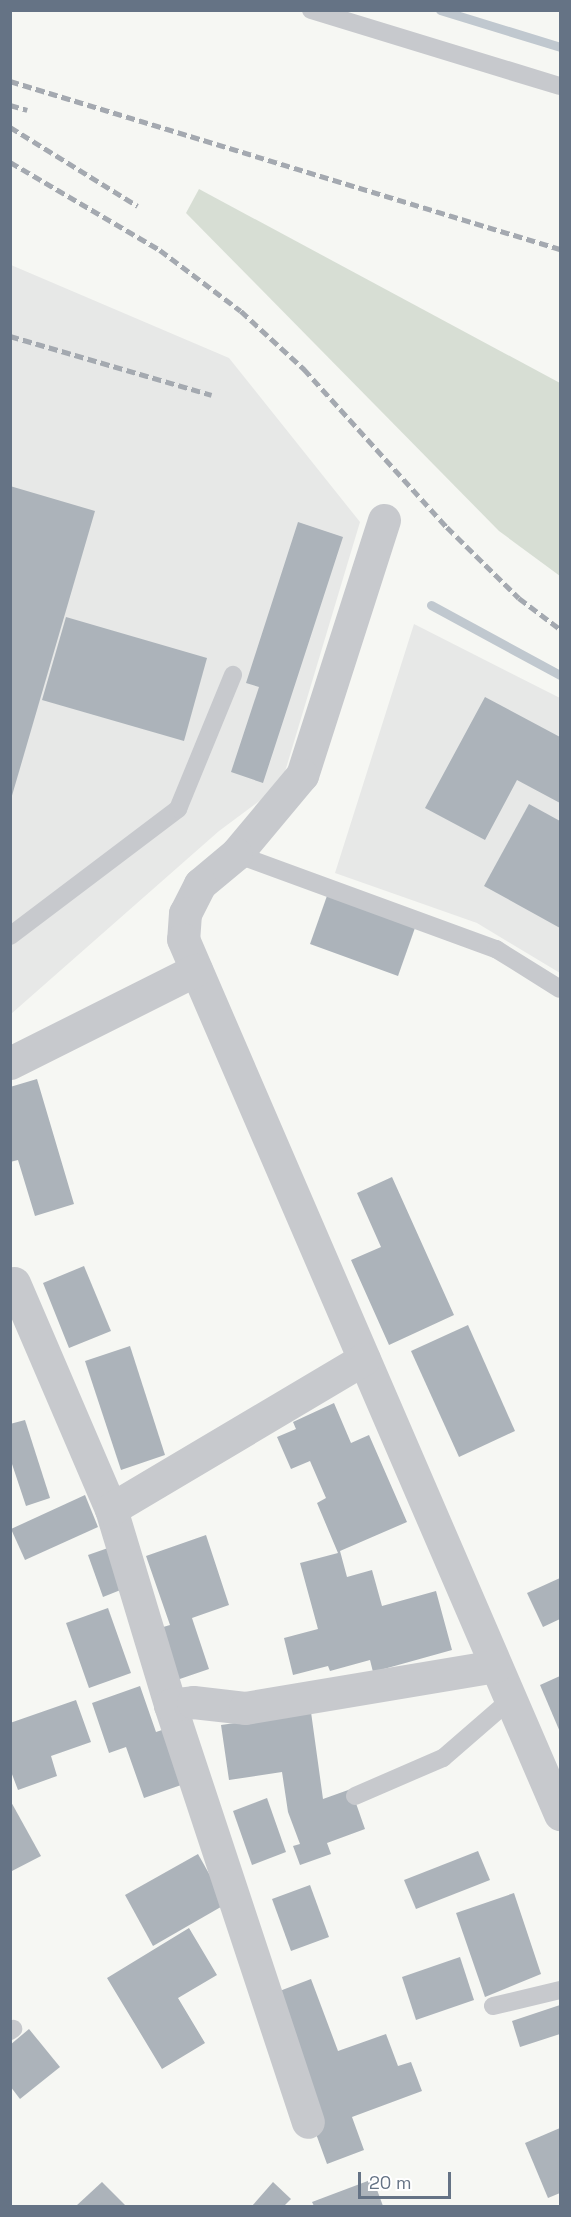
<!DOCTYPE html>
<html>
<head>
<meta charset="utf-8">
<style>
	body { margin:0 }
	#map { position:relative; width:571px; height:2217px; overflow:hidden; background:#f6f7f3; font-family:"Space Grotesk",sans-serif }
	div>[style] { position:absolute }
	.built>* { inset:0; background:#e7e8e7 }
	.green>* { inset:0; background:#d7ded4 }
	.stream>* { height:9px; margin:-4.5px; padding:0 4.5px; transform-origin:4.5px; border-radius:4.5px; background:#c0c8cf }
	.building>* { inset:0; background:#acb3ba }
	.lane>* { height:18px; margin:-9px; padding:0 9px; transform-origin:9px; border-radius:9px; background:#c7c9cd }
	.street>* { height:33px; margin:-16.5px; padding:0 16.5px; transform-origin:16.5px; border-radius:16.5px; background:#c7c9cd }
	.rail>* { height:4.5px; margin-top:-2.25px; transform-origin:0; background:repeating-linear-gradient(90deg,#a4a9b0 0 9px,transparent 0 13.5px) }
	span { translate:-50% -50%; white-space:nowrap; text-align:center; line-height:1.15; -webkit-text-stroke:6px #fff; paint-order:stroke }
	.frame { position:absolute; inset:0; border:12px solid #657385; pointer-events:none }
	.scale { position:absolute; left:358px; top:2172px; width:93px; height:27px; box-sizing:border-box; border:3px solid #657385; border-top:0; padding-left:8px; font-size:18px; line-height:21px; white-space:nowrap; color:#657385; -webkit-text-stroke:4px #fff; paint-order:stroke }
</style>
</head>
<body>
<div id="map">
	<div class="built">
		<i style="clip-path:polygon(11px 265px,229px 358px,360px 522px,281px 785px,219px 831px,11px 1014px)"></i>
		<i style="clip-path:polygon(414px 624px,560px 698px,560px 973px,477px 923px,335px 873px)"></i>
	</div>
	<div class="green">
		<i style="clip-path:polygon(199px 189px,560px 383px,560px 576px,499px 531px,186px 213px)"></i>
	</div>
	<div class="stream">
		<i style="left:440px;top:10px;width:126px;rotate:17.1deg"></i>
		<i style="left:431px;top:605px;width:147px;rotate:28.5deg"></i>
	</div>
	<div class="building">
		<i style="clip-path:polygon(10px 486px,95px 511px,11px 799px,10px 799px)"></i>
		<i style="clip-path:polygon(298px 522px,343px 537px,263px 783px,231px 772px,259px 687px,246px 683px)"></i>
		<i style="clip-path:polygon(66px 617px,207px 658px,184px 741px,42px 700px)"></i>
		<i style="clip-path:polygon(485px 697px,560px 737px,560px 803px,517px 780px,485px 840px,425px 808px)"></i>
		<i style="clip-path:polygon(529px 804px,560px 821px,560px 928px,484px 886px)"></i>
		<i style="clip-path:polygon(328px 893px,416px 925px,398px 976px,310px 944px)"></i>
		<i style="clip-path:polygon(37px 1079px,74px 1204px,35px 1216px,18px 1160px,10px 1162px,10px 1087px)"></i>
		<i style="clip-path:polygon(392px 1177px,454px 1315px,389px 1345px,351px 1260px,381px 1247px,357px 1193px)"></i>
		<i style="clip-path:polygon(84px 1266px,111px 1331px,69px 1348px,43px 1283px)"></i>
		<i style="clip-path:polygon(468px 1325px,515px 1431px,459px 1457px,411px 1351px)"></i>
		<i style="clip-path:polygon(130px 1346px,165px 1455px,121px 1470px,85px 1361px)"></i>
		<i style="clip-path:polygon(334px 1403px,351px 1443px,369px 1435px,407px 1522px,340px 1551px,347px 1577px,372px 1570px,382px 1606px,436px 1591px,452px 1650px,373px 1672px,370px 1660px,330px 1671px,328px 1666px,293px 1675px,284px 1638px,318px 1629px,300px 1563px,338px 1553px,317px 1503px,326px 1498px,310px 1461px,291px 1469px,277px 1437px,296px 1429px,293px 1422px)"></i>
		<i style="clip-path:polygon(25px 1420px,50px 1498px,26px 1506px,10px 1458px,10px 1424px)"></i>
		<i style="clip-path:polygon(85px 1495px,98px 1527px,25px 1560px,11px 1529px)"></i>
		<i style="clip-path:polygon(206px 1535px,229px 1605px,192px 1618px,209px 1669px,171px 1682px,153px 1630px,170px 1625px,146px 1556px)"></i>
		<i style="clip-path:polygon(108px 1548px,123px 1589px,103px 1597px,88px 1555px)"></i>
		<i style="clip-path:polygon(560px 1578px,560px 1619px,543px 1627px,527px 1593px)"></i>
		<i style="clip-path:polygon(108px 1608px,131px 1673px,89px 1688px,66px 1623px)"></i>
		<i style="clip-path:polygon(560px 1676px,560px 1732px,540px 1685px)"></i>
		<i style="clip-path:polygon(140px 1686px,156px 1732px,165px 1729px,184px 1784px,144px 1798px,126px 1747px,109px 1753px,92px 1703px)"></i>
		<i style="clip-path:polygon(76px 1700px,91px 1742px,51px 1756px,57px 1776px,18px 1790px,10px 1769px,10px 1723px)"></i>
		<i style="clip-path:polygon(311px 1712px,323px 1799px,351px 1789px,365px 1829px,327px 1843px,331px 1854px,300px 1865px,293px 1846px,300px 1844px,288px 1812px,282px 1772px,229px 1780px,221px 1725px)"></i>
		<i style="clip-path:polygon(267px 1798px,286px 1852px,252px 1865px,233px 1811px)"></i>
		<i style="clip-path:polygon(10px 1800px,41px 1856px,10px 1872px)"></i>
		<i style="clip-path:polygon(478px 1851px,490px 1880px,416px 1909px,404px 1880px)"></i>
		<i style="clip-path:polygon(198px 1854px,226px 1904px,153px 1946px,125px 1895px)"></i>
		<i style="clip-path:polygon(310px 1885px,329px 1937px,291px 1951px,272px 1899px)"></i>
		<i style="clip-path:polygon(514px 1893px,541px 1974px,485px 1997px,456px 1913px)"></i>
		<i style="clip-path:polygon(189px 1928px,217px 1975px,178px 1998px,205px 2043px,162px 2069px,107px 1978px)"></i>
		<i style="clip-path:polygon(460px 1957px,474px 2000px,416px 2020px,402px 1977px)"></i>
		<i style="clip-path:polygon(311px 1979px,338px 2051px,386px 2034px,398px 2066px,411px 2062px,422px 2091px,352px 2117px,364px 2150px,327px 2164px,292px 2068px,277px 1992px)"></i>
		<i style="clip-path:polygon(560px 2005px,560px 2034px,520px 2047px,512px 2021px)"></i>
		<i style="clip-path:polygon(29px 2029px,60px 2067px,20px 2099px,10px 2086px,10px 2045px)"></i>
		<i style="clip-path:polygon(560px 2128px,560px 2193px,548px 2198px,525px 2143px)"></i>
		<i style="clip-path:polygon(373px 2179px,383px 2206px,314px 2206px,312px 2202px)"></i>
		<i style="clip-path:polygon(102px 2182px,126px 2206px,76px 2206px)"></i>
		<i style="clip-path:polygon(273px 2182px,291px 2199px,284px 2206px,252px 2206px)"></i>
	</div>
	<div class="lane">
		<i style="left:311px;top:10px;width:260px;rotate:17deg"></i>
		<i style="left:236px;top:854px;width:277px;rotate:20.1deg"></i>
		<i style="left:496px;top:949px;width:75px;rotate:32deg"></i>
		<i style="left:10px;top:936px;width:211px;rotate:-37.1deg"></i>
		<i style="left:178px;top:809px;width:145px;rotate:-67.7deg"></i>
		<i style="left:355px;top:1796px;width:96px;rotate:-23.4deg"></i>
		<i style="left:443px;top:1758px;width:90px;rotate:-40.9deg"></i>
		<i style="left:493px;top:2006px;width:69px;rotate:-13.4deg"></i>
		<i style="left:10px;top:2031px;width:4px;rotate:-34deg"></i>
	</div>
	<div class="street">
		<i style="left:384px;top:520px;width:268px;rotate:107.8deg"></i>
		<i style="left:302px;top:775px;width:103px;rotate:129.9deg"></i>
		<i style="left:236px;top:854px;width:47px;rotate:140.2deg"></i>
		<i style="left:200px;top:884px;width:33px;rotate:117deg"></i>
		<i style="left:185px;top:913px;width:26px;rotate:94deg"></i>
		<i style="left:183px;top:939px;width:953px;rotate:66.69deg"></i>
		<i style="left:10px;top:1063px;width:208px;rotate:-26.6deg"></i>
		<i style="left:14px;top:1283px;width:246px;rotate:66.8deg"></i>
		<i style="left:111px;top:1509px;width:205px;rotate:73.2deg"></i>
		<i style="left:170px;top:1705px;width:439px;rotate:71.7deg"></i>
		<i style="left:111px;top:1509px;width:294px;rotate:-30.7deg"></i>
		<i style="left:170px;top:1705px;width:23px;rotate:-7deg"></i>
		<i style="left:193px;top:1702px;width:52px;rotate:6.6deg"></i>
		<i style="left:245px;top:1708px;width:254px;rotate:-9.5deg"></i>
	</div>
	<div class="rail">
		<i style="left:10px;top:81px;width:575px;rotate:16.99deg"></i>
		<i style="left:10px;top:105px;width:18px;rotate:16deg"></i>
		<i style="left:10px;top:127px;width:150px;rotate:31.7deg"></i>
		<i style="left:10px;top:162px;width:174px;rotate:30.4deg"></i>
		<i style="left:160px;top:250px;width:101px;rotate:37deg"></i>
		<i style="left:241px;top:311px;width:86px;rotate:42.6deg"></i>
		<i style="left:304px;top:369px;width:213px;rotate:47.9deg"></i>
		<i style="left:447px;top:527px;width:101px;rotate:44.6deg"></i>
		<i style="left:519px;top:598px;width:51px;rotate:37.1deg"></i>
		<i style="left:10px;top:336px;width:210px;rotate:16.3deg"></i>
	</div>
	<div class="frame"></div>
	<div class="scale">20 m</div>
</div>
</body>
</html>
